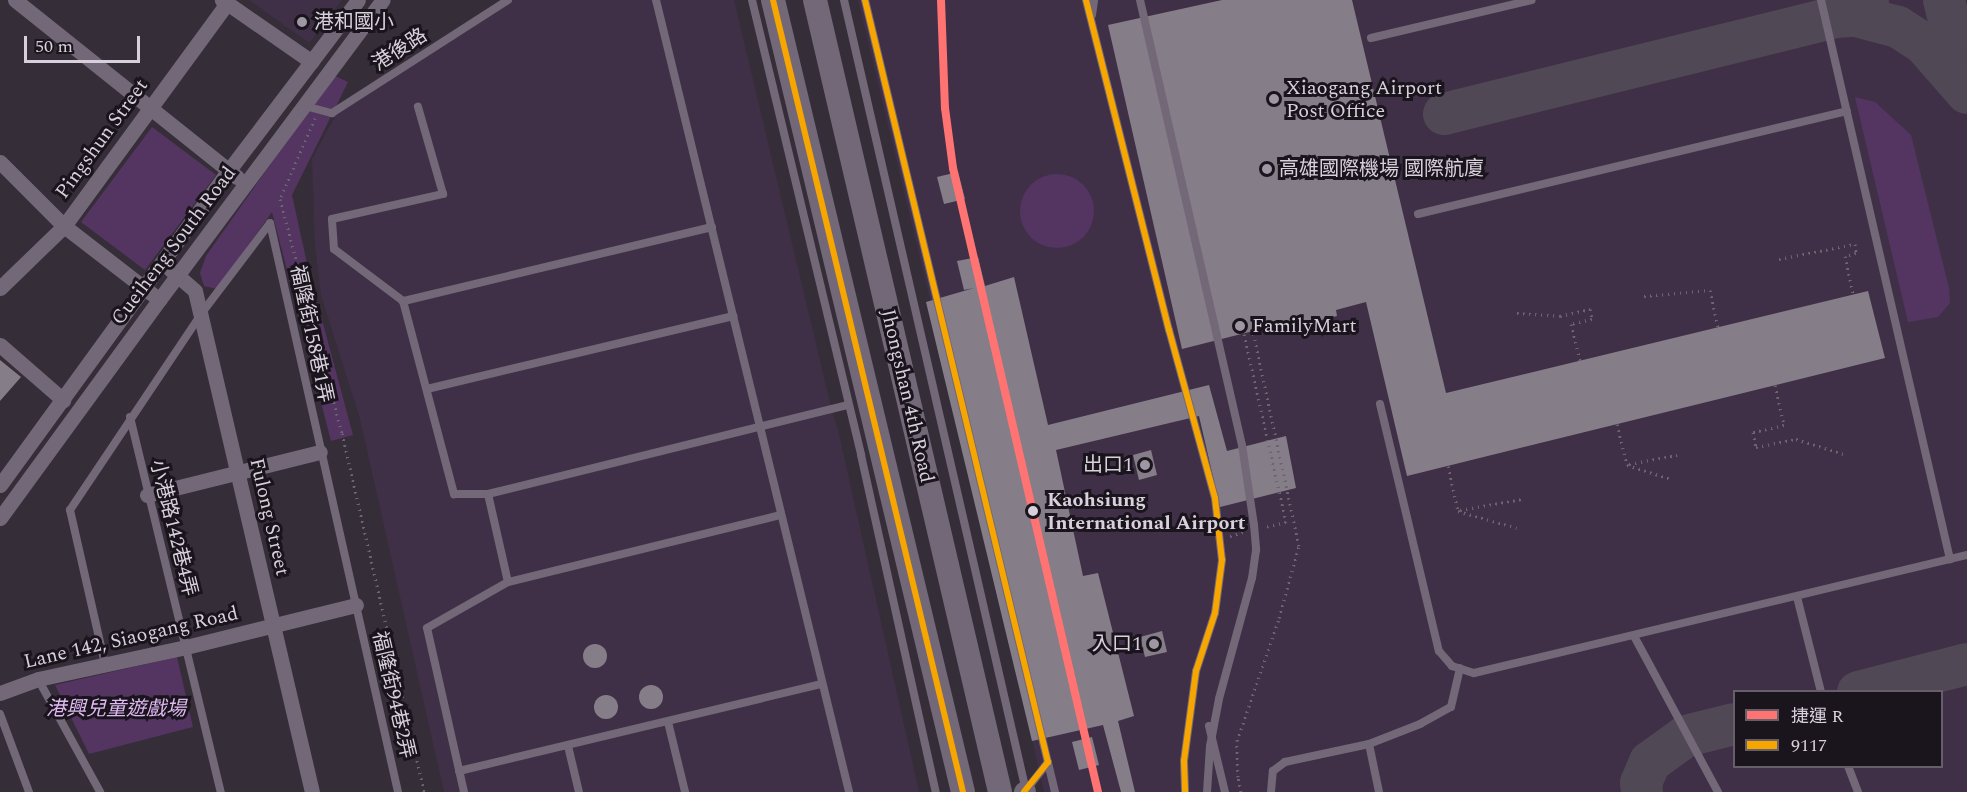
<!DOCTYPE html>
<html>
<head>
<meta charset="utf-8">
<style>
	body { margin:0 }
	#map { position:relative; width:1967px; height:792px; overflow:hidden; background:#352d38; font-family:Spectral,"Noto Sans TC",serif }
	div>[style] { position:absolute }
	.built>* { inset:0; background:#3f3047 }
	.green>* { inset:0; background:#543562 }
	.round { border-radius:50% }
	.taxiway>* { height:42px; margin:-21px; padding:0 21px; transform-origin:21px; border-radius:21px; background:#504854 }
	.building>* { inset:0; background:#857e88 }
	.path>* { height:3px; margin-top:-1.5px; transform-origin:0; background:repeating-linear-gradient(90deg,#6c646f 0 1.5px,transparent 0 6px) }
	.service>* { height:8px; margin:-4px; padding:0 4px; transform-origin:4px; border-radius:4px; background:#726878 }
	.minor>* { height:15px; margin:-7.5px; padding:0 7.5px; transform-origin:7.5px; border-radius:7.5px; background:#726878 }
	.tertiary>* { height:20px; margin:-10px; padding:0 10px; transform-origin:10px; border-radius:10px; background:#726878 }
	.primary>* { height:24px; margin:-12px; padding:0 12px; transform-origin:12px; border-radius:12px; background:#736878 }
	.service-bridge>* { height:8px; margin:-4px; padding:0 4px; transform-origin:4px; border-radius:4px; background:#726878 }
	.bus-1>* { height:6px; margin:-3px; padding:0 3px; transform-origin:3px; border-radius:3px; background:#f7a600 }
	.metro-1>* { height:8px; margin:-4px; padding:0 4px; transform-origin:4px; border-radius:4px; background:#ff7373 }
	.dots>* { width:16px; height:16px; translate:-50% -50%; box-sizing:border-box; border:3px solid #1a141d; border-radius:50% }
	span { translate:-50% -50%; white-space:nowrap; text-align:center; line-height:1.15; -webkit-text-stroke:6px #1a141d; paint-order:stroke }
	.poi-label { font-size:20px; color:#d8d0dc }
	.left { translate:0 -50%; text-align:left }
	.right { translate:-100% -50%; text-align:right }
	.street-label { font-size:20px; color:#d8d0dc }
	.stop-label { font-size:20px; color:#d8d0dc; font-weight:700 }
	.park-label { font-size:20px; color:#e0b9f3; font-style:italic }
	.legend { position:absolute; left:1733px; top:690px; width:210px; height:78px; box-sizing:border-box; background:#1a141d; border:2px solid #665f69; margin:0; padding:8px 10px; list-style:none; font-size:18px; color:#d8d0dc }
	.legend li { display:flex; align-items:center; gap:12px; height:30px }
	.legend b { width:30px; border:2px solid #665f69 }
	.scale { position:absolute; left:24px; top:36px; width:116px; height:27px; box-sizing:border-box; border:3px solid #d8d0dc; border-top:0; padding-left:8px; font-size:18px; line-height:21px; white-space:nowrap; color:#d8d0dc; -webkit-text-stroke:4px #1a141d; paint-order:stroke }
</style>
</head>
<body>
<div id="map">
	<div class="built">
		<i style="clip-path:polygon(249px 0,342px 0,309px 43px)"></i>
		<i style="clip-path:polygon(512px 0,734px 0,832px 411px,839px 434px,919px 792px,444px 792px,360px 419px,321px 295px,315px 246px,312px 159px,341px 105px,379px 77px,465px 32px)"></i>
		<i style="clip-path:polygon(evenodd,858px 0,1967px 0,1967px 792px,1044px 792px,957px 412px,858px 0,1734px 692px,1942px 692px,1942px 766px,1734px 766px,1734px 692px)"></i>
	</div>
	<div class="green">
		<i style="clip-path:polygon(333px 75px,348px 82px,292px 195px,308px 268px,353px 435px,331px 441px,272px 212px,217px 289px,204px 286px,200px 273px,206px 256px)"></i>
		<i style="clip-path:polygon(1855px 97px,1875px 102px,1911px 135px,1949px 288px,1950px 303px,1938px 317px,1908px 322px)"></i>
		<i style="clip-path:polygon(152px 127px,216px 175px,145px 270px,81px 222px)"></i>
		<i class="round" style="left:1020px;top:174px;width:74px;height:74px"></i>
		<i style="clip-path:polygon(177px 657px,193px 727px,89px 754px,55px 685px)"></i>
	</div>
	<div class="taxiway">
		<i style="left:1944px;top:0;width:88px;rotate:76.1deg"></i>
		<i style="left:1835px;top:17px;width:21px;rotate:-3deg"></i>
		<i style="left:1856px;top:16px;width:43px;rotate:14.7deg"></i>
		<i style="left:1898px;top:27px;width:31px;rotate:33deg"></i>
		<i style="left:1924px;top:44px;width:65px;rotate:48.7deg"></i>
		<i style="left:1444px;top:114px;width:403px;rotate:-13.9deg"></i>
		<i style="left:1835px;top:17px;width:37px;rotate:-27deg"></i>
		<i style="left:1858px;top:692px;width:113px;rotate:-14.4deg"></i>
		<i style="left:1642px;top:792px;width:9px;rotate:-96deg"></i>
		<i style="left:1641px;top:783px;width:23px;rotate:-67deg"></i>
		<i style="left:1650px;top:762px;width:44px;rotate:-35.8deg"></i>
		<i style="left:1686px;top:736px;width:49px;rotate:-14deg"></i>
	</div>
	<div class="building">
		<i style="clip-path:polygon(1222px 0,1352px 0,1446px 393px,1868px 291px,1885px 358px,1407px 476px,1366px 302px,1336px 310px,1337px 316px,1294px 327px,1293px 321px,1182px 349px,1108px 25px)"></i>
		<i style="clip-path:polygon(958px 172px,965px 199px,944px 204px,937px 177px)"></i>
		<i style="clip-path:polygon(978px 257px,985px 286px,1014px 277px,1048px 425px,1209px 385px,1227px 451px,1286px 436px,1296px 488px,1220px 507px,1199px 416px,1056px 450px,1083px 576px,1098px 573px,1134px 716px,1118px 721px,1135px 792px,1121px 792px,1103px 725px,1032px 741px,926px 302px,974px 288px,964px 290px,957px 261px)"></i>
		<i style="clip-path:polygon(0 360px,21px 377px,0 401px)"></i>
		<i style="clip-path:polygon(1151px 450px,1157px 475px,1139px 480px,1133px 455px)"></i>
		<i style="clip-path:polygon(1162px 631px,1167px 652px,1145px 657px,1140px 637px)"></i>
		<i class="round" style="left:583px;top:644px;width:24px;height:24px"></i>
		<i class="round" style="left:639px;top:685px;width:24px;height:24px"></i>
		<i class="round" style="left:594px;top:695px;width:24px;height:24px"></i>
		<i style="clip-path:polygon(1092px 737px,1099px 765px,1079px 770px,1072px 742px)"></i>
	</div>
	<div class="path">
		<i style="left:315px;top:118px;width:88px;rotate:113.4deg"></i>
		<i style="left:280px;top:199px;width:242px;rotate:75.2deg"></i>
		<i style="left:342px;top:433px;width:368px;rotate:77.1deg"></i>
		<i style="left:1779px;top:259px;width:77px;rotate:-11.2deg"></i>
		<i style="left:1855px;top:244px;width:9px;rotate:84deg"></i>
		<i style="left:1856px;top:253px;width:11px;rotate:165deg"></i>
		<i style="left:1845px;top:256px;width:40px;rotate:78deg"></i>
		<i style="left:1644px;top:296px;width:66px;rotate:-5.2deg"></i>
		<i style="left:1710px;top:290px;width:38px;rotate:78deg"></i>
		<i style="left:1517px;top:313px;width:43px;rotate:4deg"></i>
		<i style="left:1560px;top:316px;width:31px;rotate:-13deg"></i>
		<i style="left:1590px;top:309px;width:10px;rotate:79deg"></i>
		<i style="left:1592px;top:319px;width:22px;rotate:167deg"></i>
		<i style="left:1571px;top:324px;width:38px;rotate:76deg"></i>
		<i style="left:1244px;top:334px;width:193px;rotate:77.4deg"></i>
		<i style="left:1286px;top:522px;width:22px;rotate:167deg"></i>
		<i style="left:1775px;top:385px;width:41px;rotate:77.3deg"></i>
		<i style="left:1784px;top:425px;width:32px;rotate:167deg"></i>
		<i style="left:1753px;top:432px;width:15px;rotate:79deg"></i>
		<i style="left:1756px;top:447px;width:41px;rotate:-11.3deg"></i>
		<i style="left:1796px;top:439px;width:53px;rotate:17.4deg"></i>
		<i style="left:1617px;top:424px;width:42px;rotate:76.3deg"></i>
		<i style="left:1627px;top:465px;width:46px;rotate:17.7deg"></i>
		<i style="left:1629px;top:464px;width:49px;rotate:-10.6deg"></i>
		<i style="left:1448px;top:466px;width:46px;rotate:77.5deg"></i>
		<i style="left:1458px;top:511px;width:61px;rotate:16.1deg"></i>
		<i style="left:1460px;top:510px;width:63px;rotate:-10.1deg"></i>
		<i style="left:1230px;top:536px;width:15px;rotate:-16deg"></i>
		<i style="left:1241px;top:792px;width:15px;rotate:-101deg"></i>
		<i style="left:1238px;top:777px;width:36px;rotate:-92deg"></i>
		<i style="left:1237px;top:741px;width:130px;rotate:-71.1deg"></i>
		<i style="left:1279px;top:618px;width:75px;rotate:-74.5deg"></i>
		<i style="left:1299px;top:546px;width:220px;rotate:-102.1deg"></i>
	</div>
	<div class="service">
		<i style="left:656px;top:0;width:815px;rotate:76.3deg"></i>
		<i style="left:752px;top:0;width:468px;rotate:76.5deg"></i>
		<i style="left:861px;top:455px;width:345px;rotate:77.5deg"></i>
		<i style="left:844px;top:0;width:812px;rotate:77.04deg"></i>
		<i style="left:865px;top:0;width:814px;rotate:76.51deg"></i>
		<i style="left:1086px;top:0;width:340px;rotate:75.9deg"></i>
		<i style="left:1169px;top:330px;width:174px;rotate:74.7deg"></i>
		<i style="left:1215px;top:498px;width:62px;rotate:83.6deg"></i>
		<i style="left:1222px;top:560px;width:53px;rotate:97.5deg"></i>
		<i style="left:1215px;top:613px;width:61px;rotate:108.1deg"></i>
		<i style="left:1196px;top:671px;width:91px;rotate:97.6deg"></i>
		<i style="left:1184px;top:761px;width:31px;rotate:88deg"></i>
		<i style="left:1821px;top:0;width:574px;rotate:77.01deg"></i>
		<i style="left:1092px;top:15px;width:15px;rotate:-82deg"></i>
		<i style="left:1371px;top:38px;width:165px;rotate:-13.3deg"></i>
		<i style="left:305px;top:106px;width:28px;rotate:15deg"></i>
		<i style="left:332px;top:113px;width:209px;rotate:-32.7deg"></i>
		<i style="left:1418px;top:214px;width:441px;rotate:-13.5deg"></i>
		<i style="left:270px;top:223px;width:583px;rotate:77.32deg"></i>
		<i style="left:712px;top:227px;width:318px;rotate:166.5deg"></i>
		<i style="left:403px;top:301px;width:200px;rotate:75.2deg"></i>
		<i style="left:454px;top:494px;width:34px"></i>
		<i style="left:488px;top:494px;width:371px;rotate:-13.9deg"></i>
		<i style="left:403px;top:301px;width:86px;rotate:-143deg"></i>
		<i style="left:334px;top:249px;width:30px;rotate:-94deg"></i>
		<i style="left:332px;top:219px;width:114px;rotate:-12.7deg"></i>
		<i style="left:443px;top:194px;width:91px;rotate:-106deg"></i>
		<i style="left:427px;top:389px;width:315px;rotate:-13.4deg"></i>
		<i style="left:1380px;top:404px;width:254px;rotate:76.6deg"></i>
		<i style="left:1439px;top:651px;width:20px;rotate:49deg"></i>
		<i style="left:1452px;top:666px;width:23px;rotate:18deg"></i>
		<i style="left:1474px;top:673px;width:507px;rotate:-13.46deg"></i>
		<i style="left:130px;top:417px;width:386px;rotate:76.4deg"></i>
		<i style="left:488px;top:494px;width:90px;rotate:77.2deg"></i>
		<i style="left:1797px;top:597px;width:98px;rotate:75.8deg"></i>
		<i style="left:1634px;top:636px;width:177px;rotate:61.7deg"></i>
		<i style="left:105px;top:664px;width:158px;rotate:-102.8deg"></i>
		<i style="left:70px;top:510px;width:236px;rotate:-56.2deg"></i>
		<i style="left:201px;top:314px;width:114px;rotate:-52.8deg"></i>
		<i style="left:38px;top:679px;width:129px;rotate:61.2deg"></i>
		<i style="left:0;top:714px;width:83px;rotate:69.6deg"></i>
		<i style="left:668px;top:722px;width:72px;rotate:76.3deg"></i>
		<i style="left:1209px;top:726px;width:68px;rotate:76.4deg"></i>
		<i style="left:1369px;top:744px;width:49px;rotate:78.2deg"></i>
		<i style="left:568px;top:746px;width:47px;rotate:76.6deg"></i>
		<i style="left:1848px;top:766px;width:28px;rotate:69deg"></i>
		<i style="left:459px;top:771px;width:373px;rotate:-13.5deg"></i>
		<i style="left:1027px;top:789px;width:34px;rotate:-52deg"></i>
		<i style="left:464px;top:792px;width:168px;rotate:-102.7deg"></i>
		<i style="left:427px;top:628px;width:93px;rotate:-29.6deg"></i>
		<i style="left:508px;top:582px;width:281px;rotate:-13.8deg"></i>
		<i style="left:1271px;top:792px;width:21px;rotate:-85deg"></i>
		<i style="left:1273px;top:771px;width:15px;rotate:-37deg"></i>
		<i style="left:1285px;top:762px;width:86px;rotate:-12.1deg"></i>
		<i style="left:1369px;top:744px;width:55px;rotate:-21.4deg"></i>
		<i style="left:1420px;top:724px;width:35px;rotate:-29deg"></i>
		<i style="left:1451px;top:707px;width:40px;rotate:-77deg"></i>
	</div>
	<div class="minor">
		<i style="left:15px;top:0;width:284px;rotate:38.6deg"></i>
		<i style="left:227px;top:3px;width:103px;rotate:34.8deg"></i>
		<i style="left:0;top:162px;width:91px;rotate:45deg"></i>
		<i style="left:64px;top:226px;width:276px;rotate:-53.8deg"></i>
		<i style="left:227px;top:3px;width:6px;rotate:-149deg"></i>
		<i style="left:170px;top:269px;width:33px;rotate:41deg"></i>
		<i style="left:195px;top:291px;width:514px;rotate:76.86deg"></i>
		<i style="left:0;top:288px;width:89px;rotate:-44.1deg"></i>
		<i style="left:64px;top:226px;width:111px;rotate:37.7deg"></i>
		<i style="left:0;top:345px;width:84px;rotate:41.1deg"></i>
		<i style="left:0;top:485px;width:389px;rotate:-54deg"></i>
		<i style="left:229px;top:170px;width:213px;rotate:-52.8deg"></i>
		<i style="left:147px;top:495px;width:178px;rotate:-14deg"></i>
		<i style="left:0;top:518px;width:270px;rotate:-53.9deg"></i>
		<i style="left:159px;top:300px;width:374px;rotate:-53.3deg"></i>
		<i style="left:0;top:693px;width:40px;rotate:-20.2deg"></i>
		<i style="left:38px;top:679px;width:151px;rotate:-12.2deg"></i>
		<i style="left:186px;top:647px;width:175px;rotate:-13.9deg"></i>
	</div>
	<div class="tertiary">
		<i style="left:1024px;top:792px;width:2px;rotate:-27deg"></i>
	</div>
	<div class="primary">
		<i style="left:773px;top:0;width:814px;rotate:76.51deg"></i>
		<i style="left:815px;top:0;width:813px;rotate:76.85deg"></i>
	</div>
	<div class="service-bridge">
		<i style="left:1140px;top:0;width:457px;rotate:77.1deg"></i>
		<i style="left:1242px;top:445px;width:81px;rotate:81.5deg"></i>
		<i style="left:1254px;top:525px;width:25px;rotate:85deg"></i>
		<i style="left:1256px;top:550px;width:28px;rotate:98deg"></i>
		<i style="left:1252px;top:578px;width:125px;rotate:105.3deg"></i>
		<i style="left:1219px;top:699px;width:48px;rotate:100.8deg"></i>
		<i style="left:1210px;top:746px;width:46px;rotate:93.7deg"></i>
	</div>
	<div class="bus-1">
		<i style="left:773px;top:0;width:814px;rotate:76.51deg"></i>
		<i style="left:865px;top:0;width:784px;rotate:76.5deg"></i>
		<i style="left:1048px;top:762px;width:38px;rotate:129deg"></i>
		<i style="left:1086px;top:0;width:340px;rotate:75.9deg"></i>
		<i style="left:1169px;top:330px;width:174px;rotate:74.7deg"></i>
		<i style="left:1215px;top:498px;width:62px;rotate:83.6deg"></i>
		<i style="left:1222px;top:560px;width:53px;rotate:97.5deg"></i>
		<i style="left:1215px;top:613px;width:61px;rotate:108.1deg"></i>
		<i style="left:1196px;top:671px;width:91px;rotate:97.6deg"></i>
		<i style="left:1184px;top:761px;width:31px;rotate:88deg"></i>
	</div>
	<div class="metro-1">
		<i style="left:941px;top:0;width:108px;rotate:87.9deg"></i>
		<i style="left:945px;top:108px;width:61px;rotate:82.4deg"></i>
		<i style="left:953px;top:168px;width:641px;rotate:76.92deg"></i>
	</div>
	<div class="dots">
		<i style="left:302px;top:22px;background:#9f97a3"></i>
		<i style="left:1274px;top:99px;background:#9f97a3"></i>
		<i style="left:1267px;top:169px;background:#9f97a3"></i>
		<i style="left:1240px;top:326px;background:#9f97a3"></i>
		<i style="left:1145px;top:465px;background:#9f97a3"></i>
		<i style="left:1033px;top:511px;background:#d8d0dc"></i>
		<i style="left:1154px;top:644px;background:#9f97a3"></i>
	</div>
	<div class="poi-label">
		<span class="left" style="left:314px;top:22px">港和國小</span>
		<span class="left" style="left:1286px;top:100px">Xiaogang Airport<br>Post Office</span>
		<span class="left" style="left:1279px;top:169px">高雄國際機場 國際航廈</span>
		<span class="left" style="left:1252px;top:326px">FamilyMart</span>
		<span class="right" style="left:1133px;top:465px">出口1</span>
		<span class="right" style="left:1142px;top:644px">入口1</span>
	</div>
	<div class="street-label">
		<span style="left:400px;top:50px;rotate:-33deg">港後路</span>
		<span style="left:102px;top:139px;rotate:-54deg">Pingshun Street</span>
		<span style="left:174px;top:246px;rotate:-53deg">Cueiheng South Road</span>
		<span style="left:311px;top:334px;rotate:78deg">福隆街158巷1弄</span>
		<span style="left:907px;top:396px;rotate:77deg">Jhongshan 4th Road</span>
		<span style="left:269px;top:517px;rotate:77deg">Fulong Street</span>
		<span style="left:173px;top:528px;rotate:76deg">小港路142巷4弄</span>
		<span style="left:131px;top:638px;rotate:-13deg">Lane 142, Siaogang Road</span>
		<span style="left:393px;top:695px;rotate:77deg">福隆街94巷2弄</span>
	</div>
	<div class="stop-label">
		<span class="left" style="left:1047px;top:512px">Kaohsiung<br>International Airport</span>
	</div>
	<div class="park-label">
		<span style="left:116px;top:709px">港興兒童遊戲場</span>
	</div>
	<ul class="legend">
	<li><b style="height:8px;background:#ff7373"></b>捷運 R</li>
	<li><b style="height:8px;background:#f7a600"></b>9117</li>
	</ul>
	<div class="scale">50 m</div>
</div>
</body>
</html>
